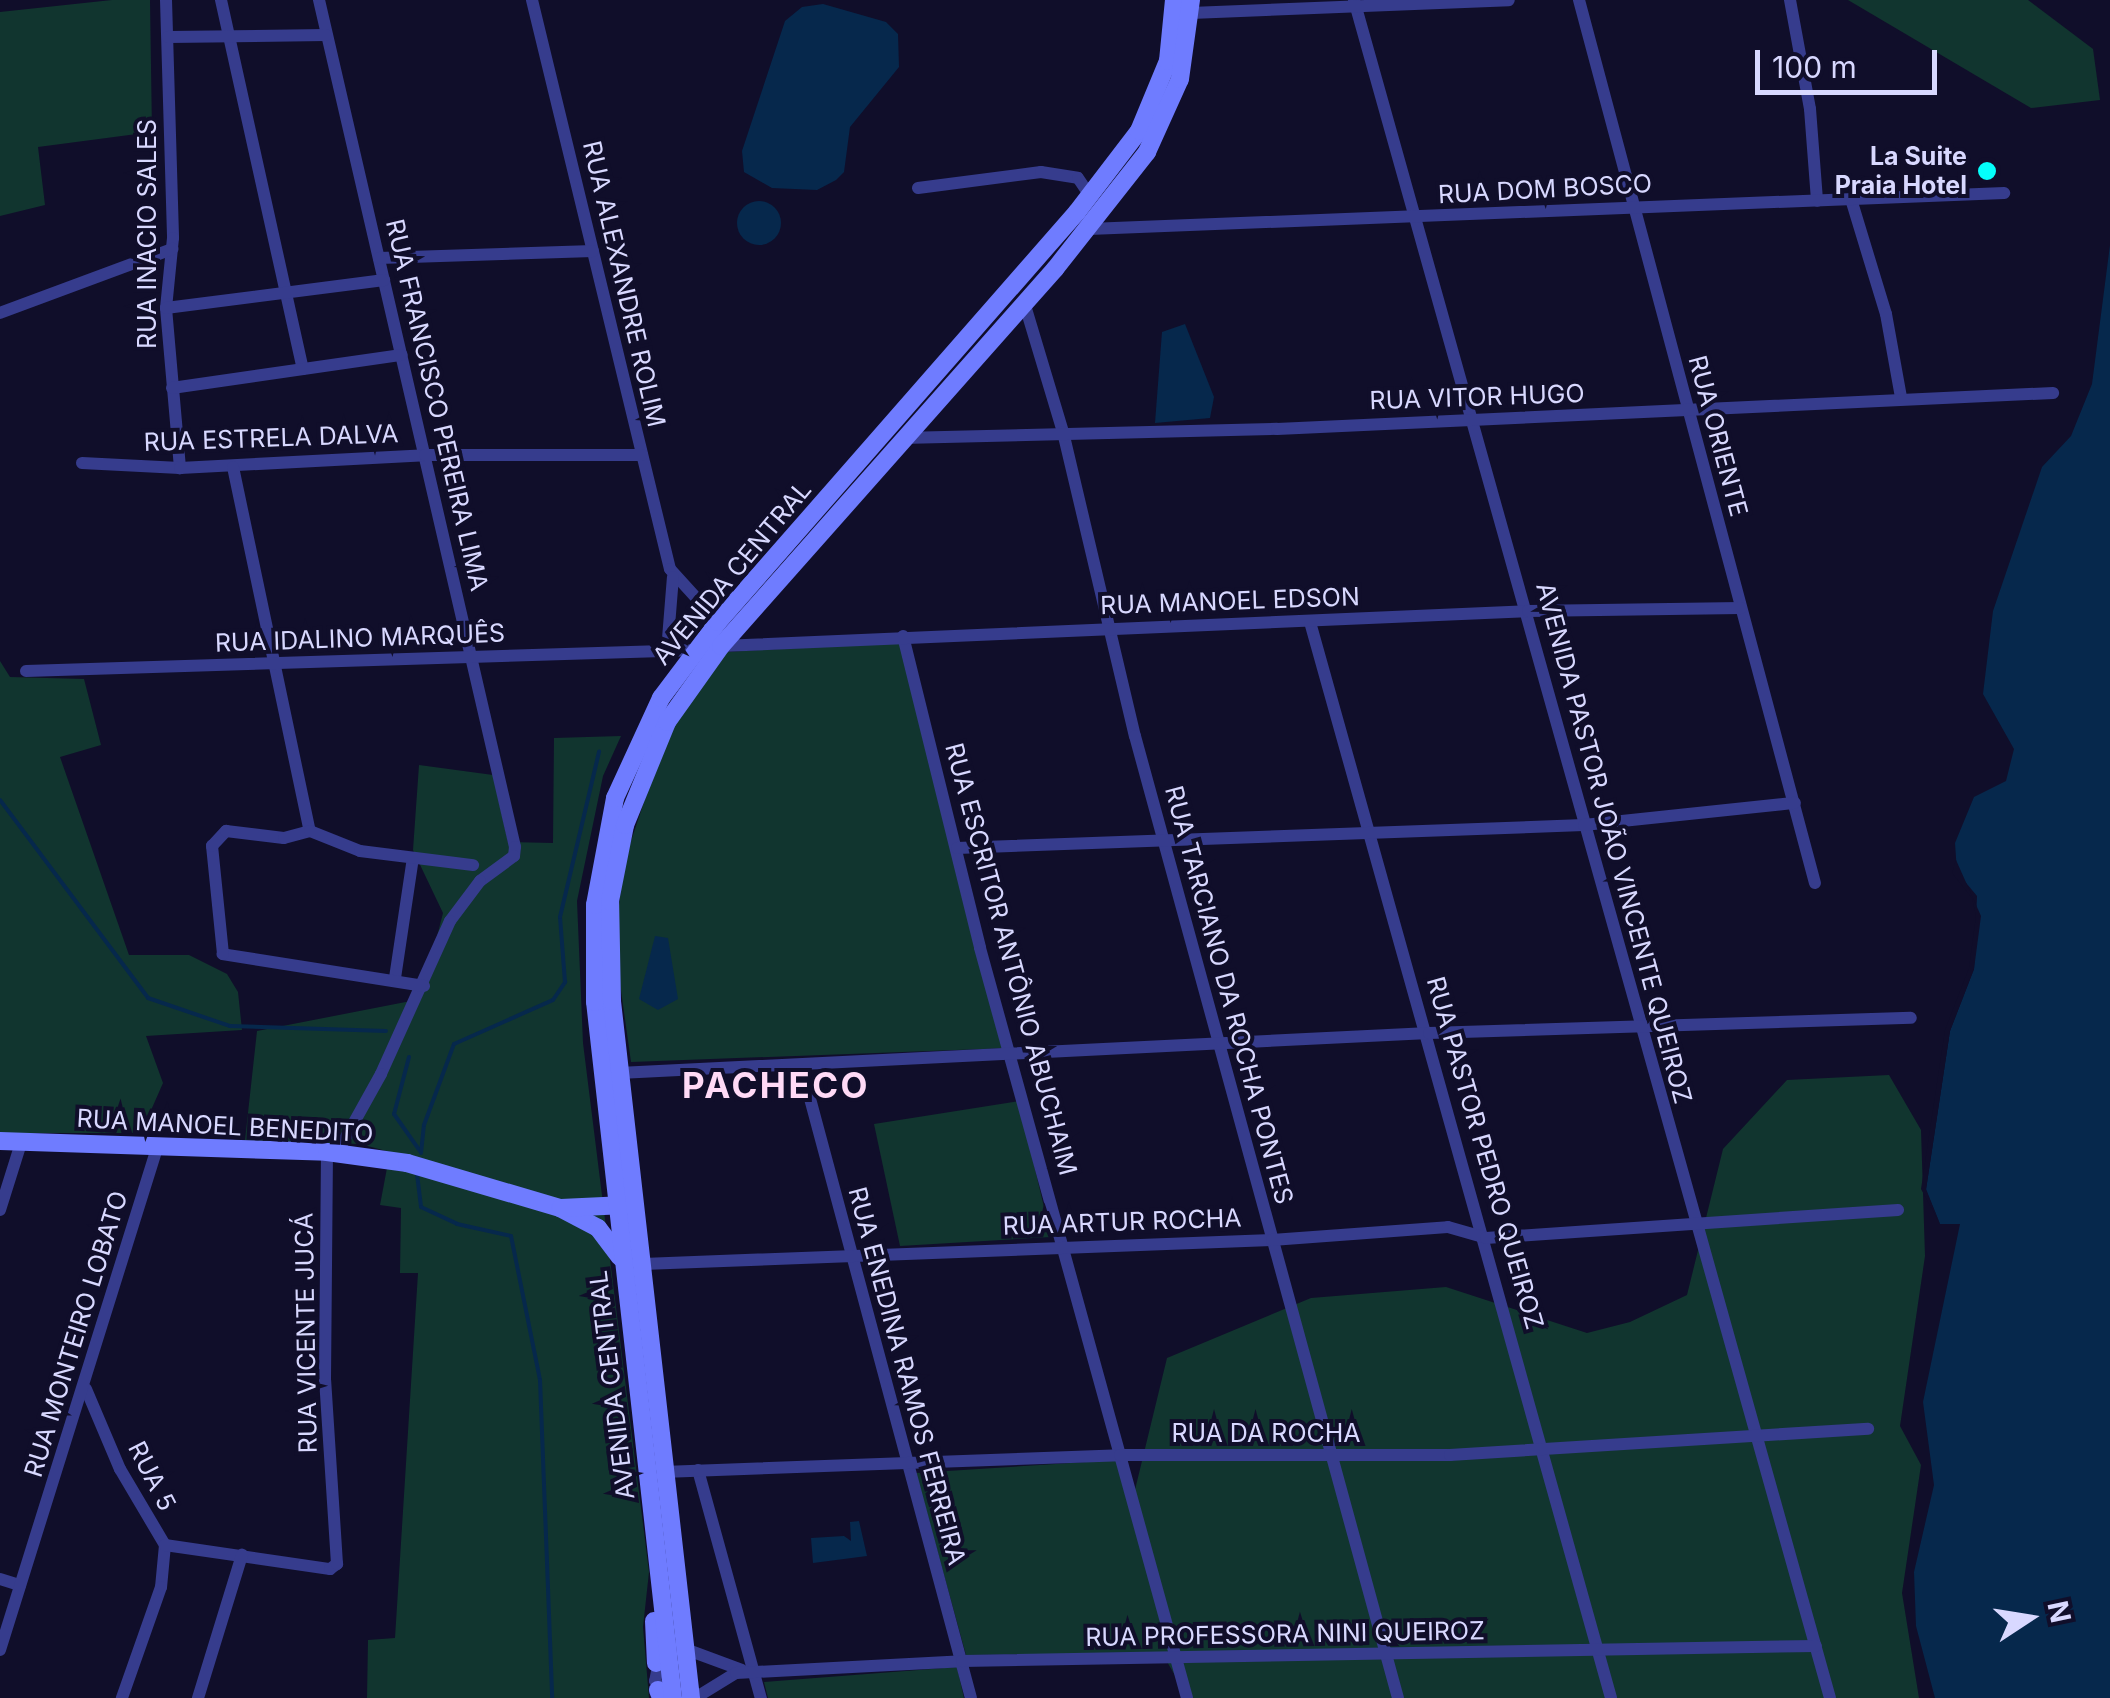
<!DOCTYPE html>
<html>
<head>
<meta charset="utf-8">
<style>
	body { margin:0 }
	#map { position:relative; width:2110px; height:1698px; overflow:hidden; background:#100e2a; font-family:Inter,sans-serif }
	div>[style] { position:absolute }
	.green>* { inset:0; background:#11352f }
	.water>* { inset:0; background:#06284c }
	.round { border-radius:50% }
	.pier>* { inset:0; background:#100e2a }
	.stream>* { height:4px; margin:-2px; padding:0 2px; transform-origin:2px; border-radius:2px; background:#06284c }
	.minor>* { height:12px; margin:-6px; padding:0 6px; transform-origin:6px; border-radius:6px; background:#363c8d }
	.secondary>* { height:18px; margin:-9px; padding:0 9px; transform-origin:9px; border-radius:9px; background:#6f7cff }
	.dots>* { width:28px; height:28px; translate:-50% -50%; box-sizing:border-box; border:5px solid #100e2a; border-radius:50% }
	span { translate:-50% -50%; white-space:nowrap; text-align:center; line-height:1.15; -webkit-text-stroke:8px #100e2a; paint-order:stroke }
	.poi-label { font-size:25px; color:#d8d8ff; font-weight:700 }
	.right { translate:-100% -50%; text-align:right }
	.street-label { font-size:25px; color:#d8d8ff }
	.district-label { font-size:35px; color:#ffdaf6; font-weight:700; letter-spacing:2.5px }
	.north { position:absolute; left:1980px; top:1568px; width:100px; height:100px; -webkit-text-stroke:8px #100e2a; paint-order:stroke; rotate:78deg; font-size:28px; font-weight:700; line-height:40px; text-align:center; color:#d8d8ff }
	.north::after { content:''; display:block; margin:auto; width:35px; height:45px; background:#d8d8ff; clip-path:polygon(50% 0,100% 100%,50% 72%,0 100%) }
	.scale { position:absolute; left:1755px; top:50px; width:182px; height:45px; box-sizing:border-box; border:5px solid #d8d8ff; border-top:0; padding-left:12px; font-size:30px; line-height:35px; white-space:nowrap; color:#d8d8ff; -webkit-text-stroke:8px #100e2a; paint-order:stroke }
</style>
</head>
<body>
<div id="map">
	<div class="green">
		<i style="clip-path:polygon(112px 0,150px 0,152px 132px,38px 147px,45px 205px,0 216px,0 12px)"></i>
		<i style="clip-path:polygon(1848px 0,2028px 0,2093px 49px,2100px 100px,2031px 108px)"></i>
		<i style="clip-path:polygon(901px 642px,1010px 1048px,631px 1062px,617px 962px,618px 913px,624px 862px,665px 739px,727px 652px)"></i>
		<i style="clip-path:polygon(0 661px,10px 677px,84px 679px,101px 745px,60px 757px,129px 955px,189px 955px,227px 974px,238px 992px,242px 1030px,146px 1036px,163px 1083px,141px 1133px,0 1133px)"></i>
		<i style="clip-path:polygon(621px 736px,603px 776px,577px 901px,583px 1043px,649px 1572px,643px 1627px,649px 1698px,367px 1698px,368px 1640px,395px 1638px,418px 1273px,400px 1273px,401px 1208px,380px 1205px,390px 1152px,360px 1144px,245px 1140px,257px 1031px,421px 999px,443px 913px,413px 850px,419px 765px,493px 775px,508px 842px,553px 843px,554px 738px)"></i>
		<i style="clip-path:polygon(1889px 1075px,1921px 1130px,1925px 1256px,1900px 1426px,1921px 1465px,1902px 1593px,1919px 1698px,1188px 1698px,1162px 1653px,966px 1655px,916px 1473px,1118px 1460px,1133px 1498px,1167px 1358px,1311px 1298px,1446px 1287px,1587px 1333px,1630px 1322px,1687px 1295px,1723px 1149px,1787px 1080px)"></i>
		<i style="clip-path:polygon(1019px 1101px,1051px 1237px,900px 1246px,874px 1124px)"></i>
		<i style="clip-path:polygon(957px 1667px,964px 1698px,768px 1698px,764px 1682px)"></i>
	</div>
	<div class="water">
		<i style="clip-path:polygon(823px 4px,886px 22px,898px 34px,899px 67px,850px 127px,844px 172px,836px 180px,817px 190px,772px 188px,744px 172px,742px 151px,785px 21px,802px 7px)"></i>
		<i class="round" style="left:737px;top:201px;width:44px;height:44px"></i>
		<i style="clip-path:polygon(2110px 245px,2110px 1698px,1935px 1698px,1916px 1626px,1914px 1572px,1934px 1485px,1923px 1402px,1960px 1224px,1940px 1224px,1926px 1190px,1950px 1031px,1974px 969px,1977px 896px,1957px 872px,1955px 843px,1974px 797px,2006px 781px,2014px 749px,1983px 694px,1993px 611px,2042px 467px,2071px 436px,2092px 384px)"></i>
		<i style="clip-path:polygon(1185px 324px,1214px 397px,1210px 418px,1155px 423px,1162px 332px)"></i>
		<i style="clip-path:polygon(655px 936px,668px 938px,678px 999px,658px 1010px,639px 999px)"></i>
		<i style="clip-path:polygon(859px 1521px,867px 1556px,813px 1563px,811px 1538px,844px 1536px,851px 1541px,850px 1522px)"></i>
	</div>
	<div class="pier">
		<i style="clip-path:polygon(1956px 860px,1981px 916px,1974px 969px,1950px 1031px,1926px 1189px,1940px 1224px,1921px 1189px,1945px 1030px,1969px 968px,1976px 916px,1972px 898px,1952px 873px)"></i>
	</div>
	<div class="stream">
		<i style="left:0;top:800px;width:247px;rotate:53.2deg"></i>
		<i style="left:148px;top:998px;width:87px;rotate:18.9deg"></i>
		<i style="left:230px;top:1026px;width:156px;rotate:1.8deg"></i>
		<i style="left:409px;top:1057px;width:59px;rotate:104.7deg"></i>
		<i style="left:394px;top:1114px;width:45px;rotate:54.9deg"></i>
		<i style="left:421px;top:1153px;width:28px;rotate:-84deg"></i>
		<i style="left:424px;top:1125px;width:86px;rotate:-69.7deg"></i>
		<i style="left:454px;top:1044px;width:108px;rotate:-24deg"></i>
		<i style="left:553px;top:1000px;width:22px;rotate:-56deg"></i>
		<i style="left:565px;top:982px;width:65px;rotate:-94.4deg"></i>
		<i style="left:560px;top:917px;width:170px;rotate:-76.7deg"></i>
		<i style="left:417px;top:1174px;width:33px;rotate:83deg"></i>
		<i style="left:421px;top:1207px;width:40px;rotate:25deg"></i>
		<i style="left:457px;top:1224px;width:55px;rotate:12.5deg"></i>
		<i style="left:511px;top:1236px;width:147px;rotate:78.6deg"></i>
		<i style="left:540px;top:1380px;width:318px;rotate:87.8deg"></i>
	</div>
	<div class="minor">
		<i style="left:166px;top:0;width:238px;rotate:88.3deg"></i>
		<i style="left:173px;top:238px;width:70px;rotate:95.7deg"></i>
		<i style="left:166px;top:308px;width:161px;rotate:85deg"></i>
		<i style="left:221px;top:0;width:378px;rotate:77.5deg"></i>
		<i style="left:319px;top:0;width:869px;rotate:76.97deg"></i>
		<i style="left:515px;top:847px;width:9px;rotate:96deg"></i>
		<i style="left:514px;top:856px;width:42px;rotate:143.7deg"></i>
		<i style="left:480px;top:881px;width:50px;rotate:126.9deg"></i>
		<i style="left:450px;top:921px;width:168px;rotate:114.3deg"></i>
		<i style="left:381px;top:1074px;width:90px;rotate:119.1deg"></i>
		<i style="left:532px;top:0;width:585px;rotate:76.37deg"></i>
		<i style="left:670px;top:569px;width:72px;rotate:47.8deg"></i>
		<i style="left:1354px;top:0;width:1763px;rotate:74.34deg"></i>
		<i style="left:1579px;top:0;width:914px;rotate:75.04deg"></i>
		<i style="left:1790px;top:0;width:111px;rotate:79.6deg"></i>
		<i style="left:1810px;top:109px;width:92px;rotate:85.6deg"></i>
		<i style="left:1191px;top:13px;width:318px;rotate:-2.3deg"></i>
		<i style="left:168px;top:37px;width:158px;rotate:-0.7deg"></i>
		<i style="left:918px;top:188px;width:124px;rotate:-7.4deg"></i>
		<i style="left:1041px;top:172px;width:37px;rotate:9deg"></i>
		<i style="left:1078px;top:178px;width:22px;rotate:56deg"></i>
		<i style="left:1851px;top:199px;width:120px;rotate:73.1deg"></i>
		<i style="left:1886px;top:314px;width:84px;rotate:79.8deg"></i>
		<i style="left:1089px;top:229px;width:916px;rotate:-2.25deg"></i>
		<i style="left:379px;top:258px;width:214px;rotate:-1.9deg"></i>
		<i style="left:1024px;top:302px;width:136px;rotate:73.3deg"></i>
		<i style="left:1063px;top:432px;width:312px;rotate:76.7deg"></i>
		<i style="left:1135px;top:736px;width:997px;rotate:74.71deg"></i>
		<i style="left:166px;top:308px;width:220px;rotate:-7.3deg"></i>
		<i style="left:0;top:313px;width:184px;rotate:-20.4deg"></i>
		<i style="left:172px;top:388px;width:232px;rotate:-8.2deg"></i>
		<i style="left:902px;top:438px;width:375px;rotate:-1.4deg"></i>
		<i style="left:1277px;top:429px;width:777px;rotate:-2.66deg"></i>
		<i style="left:82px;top:463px;width:98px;rotate:2.9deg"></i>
		<i style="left:180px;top:468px;width:245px;rotate:-3deg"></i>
		<i style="left:425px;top:455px;width:217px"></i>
		<i style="left:233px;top:467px;width:372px;rotate:78.1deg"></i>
		<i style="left:1310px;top:622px;width:1117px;rotate:74.37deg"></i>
		<i style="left:903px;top:636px;width:321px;rotate:76.1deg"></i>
		<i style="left:980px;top:948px;width:778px;rotate:74.57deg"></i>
		<i style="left:721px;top:646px;width:808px;rotate:-2.48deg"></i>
		<i style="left:1528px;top:611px;width:213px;rotate:-0.8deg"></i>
		<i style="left:667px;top:651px;width:74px;rotate:-85.4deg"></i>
		<i style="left:26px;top:671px;width:670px;rotate:-1.8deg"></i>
		<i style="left:957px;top:848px;width:627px;rotate:-2.1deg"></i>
		<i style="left:1584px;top:825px;width:212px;rotate:-6deg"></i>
		<i style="left:395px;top:978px;width:121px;rotate:-81.5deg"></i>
		<i style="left:424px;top:986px;width:204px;rotate:-171deg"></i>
		<i style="left:223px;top:954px;width:109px;rotate:-95.8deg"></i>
		<i style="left:212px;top:846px;width:21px;rotate:-47deg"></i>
		<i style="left:226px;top:831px;width:58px;rotate:6.9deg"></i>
		<i style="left:284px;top:838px;width:27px;rotate:-15deg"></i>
		<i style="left:310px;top:831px;width:54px;rotate:21.8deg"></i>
		<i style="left:360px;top:851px;width:114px;rotate:7.1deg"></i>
		<i style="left:801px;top:1065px;width:655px;rotate:74.97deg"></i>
		<i style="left:619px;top:1073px;width:811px;rotate:-2.83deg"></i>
		<i style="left:1429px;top:1033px;width:482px;rotate:-1.8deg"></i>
		<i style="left:0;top:1210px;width:73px;rotate:-72.6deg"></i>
		<i style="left:643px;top:1264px;width:629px;rotate:-2.19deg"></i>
		<i style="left:1272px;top:1240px;width:176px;rotate:-4.2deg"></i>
		<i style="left:1448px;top:1227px;width:40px;rotate:16deg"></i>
		<i style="left:1486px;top:1238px;width:413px;rotate:-3.9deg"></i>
		<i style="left:86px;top:1389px;width:87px;rotate:67deg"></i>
		<i style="left:120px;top:1469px;width:88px;rotate:59.4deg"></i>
		<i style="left:165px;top:1545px;width:42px;rotate:95.4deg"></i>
		<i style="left:161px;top:1587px;width:118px;rotate:109.4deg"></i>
		<i style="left:698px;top:1470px;width:237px;rotate:74.6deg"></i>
		<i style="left:663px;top:1472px;width:457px;rotate:-2.1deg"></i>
		<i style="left:1120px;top:1455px;width:330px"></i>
		<i style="left:1450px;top:1455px;width:419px;rotate:-3.6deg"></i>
		<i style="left:165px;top:1545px;width:167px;rotate:8.3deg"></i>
		<i style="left:330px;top:1569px;width:9px;rotate:-36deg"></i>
		<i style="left:337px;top:1564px;width:184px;rotate:-93.7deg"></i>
		<i style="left:325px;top:1380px;width:228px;rotate:-89.5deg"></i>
		<i style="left:0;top:1579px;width:21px;rotate:17deg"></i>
		<i style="left:677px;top:1646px;width:69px;rotate:20.3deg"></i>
		<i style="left:0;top:1650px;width:529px;rotate:-72.63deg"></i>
		<i style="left:660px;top:1656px;width:25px;rotate:101deg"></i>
		<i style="left:655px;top:1681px;width:18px;rotate:56deg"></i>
		<i style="left:198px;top:1698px;width:150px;rotate:-72.9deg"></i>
		<i style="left:695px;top:1698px;width:48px;rotate:-31.4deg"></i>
		<i style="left:736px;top:1673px;width:226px;rotate:-3deg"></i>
		<i style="left:962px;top:1661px;width:854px;rotate:-1.01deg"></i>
	</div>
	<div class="secondary">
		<i style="left:0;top:1141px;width:327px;rotate:1.9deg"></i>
		<i style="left:327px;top:1152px;width:81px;rotate:7.8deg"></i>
		<i style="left:407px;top:1163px;width:159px;rotate:16.4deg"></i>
		<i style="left:560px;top:1208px;width:43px;rotate:27.8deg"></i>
		<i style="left:598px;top:1228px;width:36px;rotate:53deg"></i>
		<i style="left:561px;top:1208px;width:64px;rotate:-2.7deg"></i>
		<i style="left:654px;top:1621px;width:42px;rotate:87.3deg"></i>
		<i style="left:658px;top:1690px;width:9px;rotate:69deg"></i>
		<i style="left:673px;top:1698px;width:700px;rotate:-96.39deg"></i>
		<i style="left:595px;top:1002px;width:97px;rotate:-90deg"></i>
		<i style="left:595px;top:905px;width:109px;rotate:-79.4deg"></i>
		<i style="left:615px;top:798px;width:110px;rotate:-65.3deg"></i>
		<i style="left:661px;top:698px;width:95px;rotate:-53.1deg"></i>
		<i style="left:718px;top:622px;width:545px;rotate:-48.79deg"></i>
		<i style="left:1077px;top:212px;width:102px;rotate:-52.6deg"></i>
		<i style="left:1139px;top:131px;width:76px;rotate:-67.5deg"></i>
		<i style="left:1168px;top:61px;width:61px;rotate:-84.4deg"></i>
		<i style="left:691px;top:1698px;width:701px;rotate:-96.47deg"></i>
		<i style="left:612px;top:1001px;width:100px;rotate:-91.1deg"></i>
		<i style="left:610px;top:901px;width:77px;rotate:-78.8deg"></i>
		<i style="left:625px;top:825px;width:111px;rotate:-67.8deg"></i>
		<i style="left:667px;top:722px;width:93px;rotate:-54.6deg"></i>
		<i style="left:721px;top:646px;width:504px;rotate:-48.46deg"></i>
		<i style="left:1055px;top:269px;width:149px;rotate:-51.8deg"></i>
		<i style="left:1147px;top:152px;width:80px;rotate:-65.7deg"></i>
		<i style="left:1180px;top:79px;width:80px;rotate:-82.1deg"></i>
	</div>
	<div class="dots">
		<i style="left:1987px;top:171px;background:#04fffb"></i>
	</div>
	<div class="poi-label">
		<span class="right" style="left:1967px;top:171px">La Suite<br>Praia Hotel</span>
	</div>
	<div class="street-label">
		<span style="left:1545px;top:189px;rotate:-3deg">RUA DOM BOSCO</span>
		<span style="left:147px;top:234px;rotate:-90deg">RUA INACIO SALES</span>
		<span style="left:624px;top:284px;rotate:77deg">RUA ALEXANDRE ROLIM</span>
		<span style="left:1477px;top:397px;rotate:-2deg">RUA VITOR HUGO</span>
		<span style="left:437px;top:405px;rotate:77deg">RUA FRANCISCO PEREIRA LIMA</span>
		<span style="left:1718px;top:436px;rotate:75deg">RUA ORIENTE</span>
		<span style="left:271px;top:438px;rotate:-2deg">RUA ESTRELA DALVA</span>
		<span style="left:732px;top:573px;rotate:-50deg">AVENIDA CENTRAL</span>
		<span style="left:1230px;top:601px;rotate:-2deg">RUA MANOEL EDSON</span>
		<span style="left:360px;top:638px;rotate:-2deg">RUA IDALINO MARQUÊS</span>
		<span style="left:1614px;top:843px;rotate:75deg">AVENIDA PASTOR JOÃO VINCENTE QUEIROZ</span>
		<span style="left:1011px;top:959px;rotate:75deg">RUA ESCRITOR ANTÔNIO ABUCHAIM</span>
		<span style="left:1229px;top:995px;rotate:75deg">RUA TARCIANO DA ROCHA PONTES</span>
		<span style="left:225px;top:1126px;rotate:3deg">RUA MANOEL BENEDITO</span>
		<span style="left:1485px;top:1153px;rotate:74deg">RUA PASTOR PEDRO QUEIROZ</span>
		<span style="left:1122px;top:1222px;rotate:-2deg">RUA ARTUR ROCHA</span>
		<span style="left:306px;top:1333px;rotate:-91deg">RUA VICENTE JUCÁ</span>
		<span style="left:76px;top:1334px;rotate:-73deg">RUA MONTEIRO LOBATO</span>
		<span style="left:907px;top:1376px;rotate:75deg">RUA ENEDINA RAMOS FERREIRA</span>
		<span style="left:612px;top:1385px;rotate:-97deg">AVENIDA CENTRAL</span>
		<span style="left:1266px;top:1433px">RUA DA ROCHA</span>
		<span style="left:152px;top:1476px;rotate:63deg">RUA 5</span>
		<span style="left:1285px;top:1634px;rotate:-1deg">RUA PROFESSORA NINI QUEIROZ</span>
	</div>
	<div class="district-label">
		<span style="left:776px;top:1085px">PACHECO</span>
	</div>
	<div class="north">N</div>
	<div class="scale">100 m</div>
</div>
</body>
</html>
